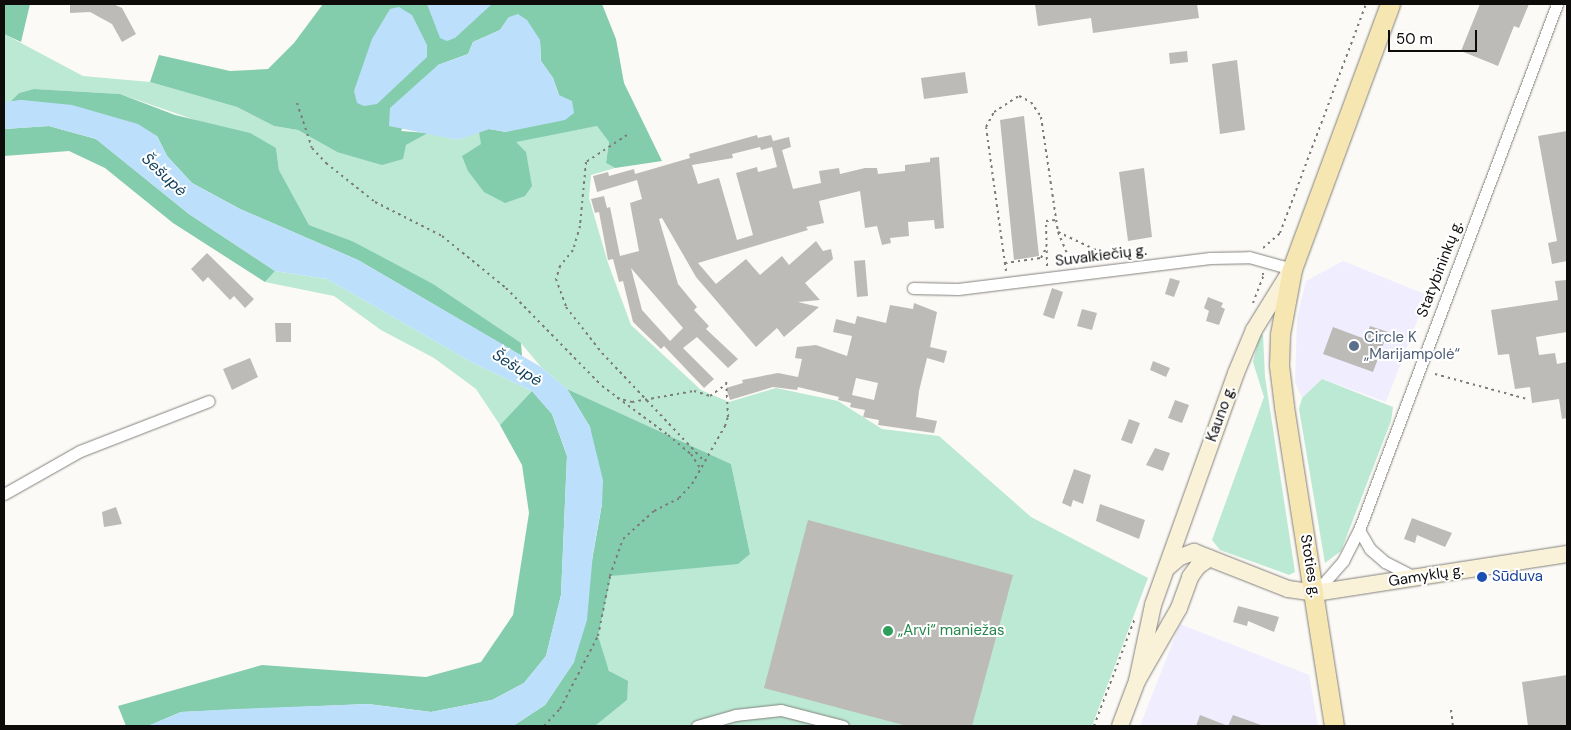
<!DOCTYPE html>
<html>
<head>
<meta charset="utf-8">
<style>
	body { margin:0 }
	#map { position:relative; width:1571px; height:730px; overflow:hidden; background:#fcfaf6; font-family:"DM Sans",sans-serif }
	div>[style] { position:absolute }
	.commercial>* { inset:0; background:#f0edff }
	.green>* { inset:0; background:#bbe9d3 }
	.forest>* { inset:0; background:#83ccac }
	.water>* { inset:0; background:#bce0fb }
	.building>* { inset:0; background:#bdbbb7 }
	.path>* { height:2px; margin-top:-1px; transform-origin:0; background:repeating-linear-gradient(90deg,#7c7b79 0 2.5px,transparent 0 6.5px) }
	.roads { filter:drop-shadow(0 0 1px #83817e) drop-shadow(0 0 1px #83817e) }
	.minor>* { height:11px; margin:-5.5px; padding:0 5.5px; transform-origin:5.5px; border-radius:5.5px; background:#fff }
	.secondary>* { height:16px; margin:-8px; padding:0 8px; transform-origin:8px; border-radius:8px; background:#faf2d8 }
	.primary>* { height:19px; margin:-9.5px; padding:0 9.5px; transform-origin:9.5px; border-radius:9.5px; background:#f5e6b2 }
	.dots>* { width:14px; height:14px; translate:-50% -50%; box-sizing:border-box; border:2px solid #fff; border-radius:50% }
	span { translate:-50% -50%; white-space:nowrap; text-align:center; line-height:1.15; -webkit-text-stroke:4px #fff; paint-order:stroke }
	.street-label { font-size:15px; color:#0d0c0b }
	.service-label { font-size:15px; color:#4e5e75 }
	.left { translate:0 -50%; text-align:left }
	.transit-label { font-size:15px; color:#164399 }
	.leisure-label { font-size:15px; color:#27864d }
	.water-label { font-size:16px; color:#13425f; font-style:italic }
	.frame { position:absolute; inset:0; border:5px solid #0d0c0b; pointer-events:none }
	.scale { position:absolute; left:1388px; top:30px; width:89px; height:22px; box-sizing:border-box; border:2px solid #0d0c0b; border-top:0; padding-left:6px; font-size:15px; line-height:18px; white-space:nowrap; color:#0d0c0b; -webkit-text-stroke:4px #fff; paint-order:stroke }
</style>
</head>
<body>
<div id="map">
	<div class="commercial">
		<i style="clip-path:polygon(1343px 261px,1427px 295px,1386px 402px,1322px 379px,1302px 398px,1295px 382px,1297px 318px,1306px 281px)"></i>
		<i style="clip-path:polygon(1180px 624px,1309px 675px,1318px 726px,1140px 726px)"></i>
	</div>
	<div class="green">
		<i style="clip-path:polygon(4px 34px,83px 76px,150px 82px,237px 107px,274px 126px,298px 130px,337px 152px,403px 151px,406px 145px,428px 133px,458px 140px,479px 132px,482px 144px,462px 156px,525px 139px,597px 126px,609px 142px,606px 163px,615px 168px,591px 175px,589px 198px,608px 263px,631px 325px,701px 390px,729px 402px,776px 388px,838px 401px,882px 429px,939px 436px,1031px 517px,1148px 578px,1092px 726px,595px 726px,627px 700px,602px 658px,598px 636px,610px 576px,750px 554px,731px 464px,567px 389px,541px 367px,521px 343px,352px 241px,309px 225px,279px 170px,276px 148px,120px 94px,34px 89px,19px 93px,10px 102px,4px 102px)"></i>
		<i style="clip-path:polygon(275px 271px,327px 279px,473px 363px,532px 391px,500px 425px,476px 389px,434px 358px,381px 330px,334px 296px,265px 282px)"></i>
		<i style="clip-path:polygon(1260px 333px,1263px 335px,1265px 377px,1295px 572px,1289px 575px,1220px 550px,1212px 540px,1264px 397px,1253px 362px)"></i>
		<i style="clip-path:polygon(1322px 379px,1393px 407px,1391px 421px,1341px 551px,1325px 563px,1299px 409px,1302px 398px)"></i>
	</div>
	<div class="forest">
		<i style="clip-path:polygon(4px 4px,30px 4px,21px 42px,4px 34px)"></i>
		<i style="clip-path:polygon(323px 4px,602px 4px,616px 39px,624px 83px,662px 161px,615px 168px,606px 163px,609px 142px,597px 126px,516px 142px,526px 152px,532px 186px,525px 196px,505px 203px,484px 192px,468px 171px,462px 156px,481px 144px,479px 132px,489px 129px,506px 132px,559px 95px,553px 78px,541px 61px,540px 40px,509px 17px,500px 30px,473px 42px,468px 54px,438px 65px,401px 131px,428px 133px,406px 145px,403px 159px,382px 165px,337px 152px,298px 130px,274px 126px,237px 107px,150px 82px,159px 55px,230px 71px,268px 69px,294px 43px)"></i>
		<i style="clip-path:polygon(34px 89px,120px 94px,175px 115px,250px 133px,276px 148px,279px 170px,309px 225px,352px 241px,433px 284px,521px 343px,522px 356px,358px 260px,240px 209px,192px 183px,167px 156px,157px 136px,22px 100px,10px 102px,19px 93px)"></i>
		<i style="clip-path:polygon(49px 126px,96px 139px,189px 214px,275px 271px,265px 282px,173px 223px,105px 168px,69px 151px,4px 156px,4px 129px)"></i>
		<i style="clip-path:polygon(567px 389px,731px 464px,750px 554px,738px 564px,611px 576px,598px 636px,609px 671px,628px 681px,627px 700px,595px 726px,513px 726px,545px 705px,574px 662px,602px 504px,590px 427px)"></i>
		<i style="clip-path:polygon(532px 391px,552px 414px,567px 456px,561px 595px,546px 656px,524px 683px,492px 700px,431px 712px,368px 704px,181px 712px,148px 726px,126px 726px,118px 706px,262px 665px,426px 677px,481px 662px,513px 615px,529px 513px,522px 465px,500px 425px)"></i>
	</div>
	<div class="water">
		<i style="clip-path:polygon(427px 4px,492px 4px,455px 38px,447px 41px,440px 38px)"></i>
		<i style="clip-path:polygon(399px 7px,412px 15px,427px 45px,427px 57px,377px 104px,364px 106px,357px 103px,354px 91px,372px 39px,390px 9px)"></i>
		<i style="clip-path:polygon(518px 14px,527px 20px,540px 40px,541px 61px,553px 78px,559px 95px,572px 101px,574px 113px,565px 120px,506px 132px,489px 129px,458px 140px,389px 126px,390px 108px,438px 65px,468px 54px,473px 42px,500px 30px,509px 17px)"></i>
		<i style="clip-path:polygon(22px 100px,72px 105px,138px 124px,157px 136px,167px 156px,192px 183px,240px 209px,358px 260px,541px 367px,567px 389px,590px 427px,603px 480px,602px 504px,593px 553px,587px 620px,574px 662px,545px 705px,513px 726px,148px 726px,181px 712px,235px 709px,368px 704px,431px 712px,492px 700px,524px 683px,546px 656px,561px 595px,567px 456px,552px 414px,532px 391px,473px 363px,327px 279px,275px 271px,189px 214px,96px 139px,49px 126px,4px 129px,4px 102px)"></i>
	</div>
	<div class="building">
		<i style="clip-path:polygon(70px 4px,113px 4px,122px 8px,136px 34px,122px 42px,112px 24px,90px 12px,70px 13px)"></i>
		<i style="clip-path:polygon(1035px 4px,1197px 4px,1199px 18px,1093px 33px,1091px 18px,1038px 26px)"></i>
		<i style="clip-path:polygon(1480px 4px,1529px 4px,1519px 28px,1514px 26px,1498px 66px,1461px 51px)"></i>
		<i style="clip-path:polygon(1187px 51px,1188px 62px,1170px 64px,1169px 53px)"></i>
		<i style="clip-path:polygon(1237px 60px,1245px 130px,1220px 134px,1212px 64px)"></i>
		<i style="clip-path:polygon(965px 72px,968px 93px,924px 99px,921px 78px)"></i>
		<i style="clip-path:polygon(1024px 116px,1039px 256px,1014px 260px,1000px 120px)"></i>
		<i style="clip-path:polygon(1567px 131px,1567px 261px,1552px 264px,1548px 243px,1557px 241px,1538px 136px)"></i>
		<i style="clip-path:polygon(evenodd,757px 135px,758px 138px,771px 135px,773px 141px,789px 137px,791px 147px,782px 150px,793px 189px,821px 183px,819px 171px,839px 168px,840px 174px,865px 168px,877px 168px,878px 174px,905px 171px,905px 165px,930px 162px,930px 158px,939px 157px,944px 228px,935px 229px,934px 220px,908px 222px,909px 236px,890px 238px,891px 243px,882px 245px,877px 226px,865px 228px,860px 191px,819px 201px,824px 223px,806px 227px,808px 230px,698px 263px,716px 284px,746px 259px,760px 275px,782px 256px,789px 265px,816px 241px,823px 251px,831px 249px,833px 259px,805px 283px,820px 300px,798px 302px,819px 307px,784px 337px,777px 328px,756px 347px,696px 277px,662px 218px,659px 219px,678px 284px,697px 307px,694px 310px,709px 326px,706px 329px,738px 359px,728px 368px,697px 337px,683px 348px,714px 379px,704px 388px,664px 346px,661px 349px,633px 322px,623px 281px,619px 282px,613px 259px,608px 260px,599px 212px,595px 213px,591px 199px,604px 196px,607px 208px,610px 207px,620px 256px,639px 251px,630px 203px,642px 199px,637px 180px,597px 192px,593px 176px,608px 172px,609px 176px,634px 169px,635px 174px,690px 158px,689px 154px,757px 135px,760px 147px,761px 150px,772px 147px,777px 167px,758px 172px,757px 167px,736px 173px,753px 235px,737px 240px,719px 178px,698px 184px,692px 165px,733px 158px,732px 154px,760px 147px,757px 135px,631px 268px,683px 328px,670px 341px,642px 310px,631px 268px)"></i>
		<i style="clip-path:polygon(1144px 168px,1152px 237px,1128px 241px,1119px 172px)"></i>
		<i style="clip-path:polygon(207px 253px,254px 299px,245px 308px,234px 296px,230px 300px,208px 277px,203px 282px,191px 269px)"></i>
		<i style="clip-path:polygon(865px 260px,868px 296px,857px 297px,854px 261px)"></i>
		<i style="clip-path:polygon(1170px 278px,1180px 281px,1174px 297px,1165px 294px)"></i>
		<i style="clip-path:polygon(1567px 280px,1567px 332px,1536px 337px,1539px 355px,1555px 353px,1557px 364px,1567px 362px,1567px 418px,1562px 419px,1559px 399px,1532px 403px,1530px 387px,1515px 389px,1509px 354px,1498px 355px,1491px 310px,1558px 300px,1555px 281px)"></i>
		<i style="clip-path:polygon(1052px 288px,1063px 292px,1054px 319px,1043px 315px)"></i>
		<i style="clip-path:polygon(1208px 297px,1223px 303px,1221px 307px,1225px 309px,1219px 325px,1206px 321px,1209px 311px,1204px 308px)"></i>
		<i style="clip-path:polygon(evenodd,914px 303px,937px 312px,930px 347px,947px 351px,944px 363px,927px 358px,919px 391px,916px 417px,937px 421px,934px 433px,878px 425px,879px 420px,863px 417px,865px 410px,850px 407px,851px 403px,838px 400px,839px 397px,798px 387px,797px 390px,773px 387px,730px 400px,726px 388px,743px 383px,742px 380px,778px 373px,798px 377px,802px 359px,795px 358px,797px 347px,816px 345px,847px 356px,852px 336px,833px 332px,836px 319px,855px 324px,857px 316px,886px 323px,890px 305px,913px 309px,914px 303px,856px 378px,878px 383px,874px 400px,852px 395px,856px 378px)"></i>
		<i style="clip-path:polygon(1082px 309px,1097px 313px,1092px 330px,1077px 326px)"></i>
		<i style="clip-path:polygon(275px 323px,291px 323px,291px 342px,276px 342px)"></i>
		<i style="clip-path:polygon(1370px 326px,1388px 332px,1373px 372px,1323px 354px,1333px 327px,1365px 339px)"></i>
		<i style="clip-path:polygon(250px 358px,258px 377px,232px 390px,223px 369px)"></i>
		<i style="clip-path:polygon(1153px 361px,1170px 368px,1166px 377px,1150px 370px)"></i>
		<i style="clip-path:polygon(1175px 400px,1189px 405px,1182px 423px,1168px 418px)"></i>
		<i style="clip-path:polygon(1129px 419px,1140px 423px,1132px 444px,1121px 440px)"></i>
		<i style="clip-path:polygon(1155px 448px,1170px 453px,1163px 471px,1146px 465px)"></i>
		<i style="clip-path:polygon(1074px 469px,1091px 475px,1083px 504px,1073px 500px,1071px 507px,1062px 503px)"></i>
		<i style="clip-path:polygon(1100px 504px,1145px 520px,1139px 539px,1096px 521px)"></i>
		<i style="clip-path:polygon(116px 507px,122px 524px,104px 527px,102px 512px)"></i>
		<i style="clip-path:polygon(1412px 518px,1452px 533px,1445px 547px,1417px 535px,1415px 543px,1404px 539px)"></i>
		<i style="clip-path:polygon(808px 520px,1013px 575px,972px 726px,907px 726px,764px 688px)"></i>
		<i style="clip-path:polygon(1238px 606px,1279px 617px,1274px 632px,1248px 621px,1247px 626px,1233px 622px)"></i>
		<i style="clip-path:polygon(1567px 675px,1567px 726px,1528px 726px,1522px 682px)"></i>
		<i style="clip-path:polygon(1200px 715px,1228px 726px,1196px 726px)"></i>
		<i style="clip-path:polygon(1233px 715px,1261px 725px,1261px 726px,1228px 726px)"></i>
	</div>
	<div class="path">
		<i style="left:297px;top:103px;width:47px;rotate:71.6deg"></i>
		<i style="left:312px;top:148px;width:21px;rotate:47deg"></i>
		<i style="left:326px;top:163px;width:63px;rotate:38.5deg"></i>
		<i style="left:375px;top:202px;width:75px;rotate:26.9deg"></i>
		<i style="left:442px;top:236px;width:82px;rotate:39.1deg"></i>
		<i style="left:506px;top:288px;width:137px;rotate:45.6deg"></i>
		<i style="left:602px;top:386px;width:82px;rotate:36.6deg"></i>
		<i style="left:668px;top:435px;width:30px;rotate:40deg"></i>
		<i style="left:691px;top:454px;width:17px;rotate:57deg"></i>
		<i style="left:627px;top:135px;width:49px;rotate:146.6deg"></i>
		<i style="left:586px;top:162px;width:64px;rotate:95.4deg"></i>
		<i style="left:580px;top:226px;width:25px;rotate:106deg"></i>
		<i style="left:573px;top:250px;width:21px;rotate:129deg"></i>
		<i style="left:560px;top:266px;width:14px;rotate:107deg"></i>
		<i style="left:556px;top:279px;width:30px;rotate:70deg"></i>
		<i style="left:566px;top:307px;width:58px;rotate:52deg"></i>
		<i style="left:602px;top:353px;width:149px;rotate:46.6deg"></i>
		<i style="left:1058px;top:232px;width:61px;rotate:25.3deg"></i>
		<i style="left:1263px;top:248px;width:23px;rotate:-41deg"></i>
		<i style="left:1280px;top:233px;width:245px;rotate:-69.4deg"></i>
		<i style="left:1005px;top:263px;width:36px;rotate:-8deg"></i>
		<i style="left:1041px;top:258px;width:11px;rotate:-63deg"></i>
		<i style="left:1047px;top:266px;width:45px;rotate:-91.3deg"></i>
		<i style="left:1046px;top:221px;width:10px;rotate:-6deg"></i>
		<i style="left:1006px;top:271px;width:145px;rotate:-97.9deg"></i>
		<i style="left:986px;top:127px;width:17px;rotate:-62deg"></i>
		<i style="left:994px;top:112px;width:30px;rotate:-33deg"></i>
		<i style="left:1019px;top:96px;width:13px;rotate:27deg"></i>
		<i style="left:1031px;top:102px;width:18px;rotate:56deg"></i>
		<i style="left:1041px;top:117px;width:116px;rotate:81.6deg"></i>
		<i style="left:1058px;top:232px;width:34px;rotate:67deg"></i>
		<i style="left:1253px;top:303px;width:30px;rotate:-69deg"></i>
		<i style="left:1264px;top:275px;width:3px;rotate:-135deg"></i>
		<i style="left:1435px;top:374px;width:95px;rotate:15.2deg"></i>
		<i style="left:617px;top:398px;width:16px;rotate:15deg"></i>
		<i style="left:632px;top:402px;width:63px;rotate:-10.1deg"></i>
		<i style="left:694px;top:391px;width:17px;rotate:17deg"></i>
		<i style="left:710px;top:396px;width:17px;rotate:-36deg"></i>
		<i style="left:1451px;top:710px;width:16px;rotate:83deg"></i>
		<i style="left:544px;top:726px;width:23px;rotate:-47deg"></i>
		<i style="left:560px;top:709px;width:82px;rotate:-62.5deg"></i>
		<i style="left:598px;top:636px;width:61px;rotate:-78.7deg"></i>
		<i style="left:610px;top:576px;width:39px;rotate:-71deg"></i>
		<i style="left:623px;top:539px;width:42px;rotate:-42.1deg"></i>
		<i style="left:654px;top:511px;width:28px;rotate:-27deg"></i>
		<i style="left:679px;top:498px;width:19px;rotate:-47deg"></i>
		<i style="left:692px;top:484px;width:67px;rotate:-60.4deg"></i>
		<i style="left:725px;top:426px;width:9px;rotate:-72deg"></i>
		<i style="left:728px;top:417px;width:39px;rotate:-93deg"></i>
		<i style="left:1094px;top:726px;width:116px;rotate:-69.2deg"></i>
	</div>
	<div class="roads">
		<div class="minor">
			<i style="left:913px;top:288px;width:45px;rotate:1.3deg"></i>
			<i style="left:958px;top:289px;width:254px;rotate:-7deg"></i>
			<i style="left:1210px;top:258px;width:39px;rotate:-1deg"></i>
			<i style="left:1249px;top:257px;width:45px;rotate:15.6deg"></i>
			<i style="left:4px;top:494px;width:87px;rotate:-29.5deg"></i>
			<i style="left:80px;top:451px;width:138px;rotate:-21.2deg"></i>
			<i style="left:1359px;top:530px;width:22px;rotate:60deg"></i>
			<i style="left:1370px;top:549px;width:20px;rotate:41deg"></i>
			<i style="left:1385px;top:562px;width:34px;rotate:27deg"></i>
			<i style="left:1315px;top:593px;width:43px;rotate:-48.8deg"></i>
			<i style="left:1343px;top:561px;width:35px;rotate:-63deg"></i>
			<i style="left:1359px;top:530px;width:562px;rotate:-69.37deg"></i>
			<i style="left:697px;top:726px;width:40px;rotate:-16deg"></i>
			<i style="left:735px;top:715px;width:46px;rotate:-6.2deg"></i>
			<i style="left:781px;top:710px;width:64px;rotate:14.5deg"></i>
		</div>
		<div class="secondary">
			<i style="left:1168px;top:567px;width:16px;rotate:-40deg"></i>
			<i style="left:1180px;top:557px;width:15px;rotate:-20deg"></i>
			<i style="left:1194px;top:552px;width:101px;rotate:21.5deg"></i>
			<i style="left:1288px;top:589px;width:27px;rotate:8deg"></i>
			<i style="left:1315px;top:593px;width:255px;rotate:-8.8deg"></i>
			<i style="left:1137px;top:681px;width:78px;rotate:-78.1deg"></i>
			<i style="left:1153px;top:605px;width:246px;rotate:-70.3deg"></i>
			<i style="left:1236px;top:373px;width:47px;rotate:-67.3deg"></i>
			<i style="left:1254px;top:330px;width:70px;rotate:-58.3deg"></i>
			<i style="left:1120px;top:726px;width:48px;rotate:-69.3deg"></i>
			<i style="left:1137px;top:681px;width:84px;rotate:-60.1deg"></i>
			<i style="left:1179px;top:608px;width:33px;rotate:-70deg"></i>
			<i style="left:1190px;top:577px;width:14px;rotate:-54deg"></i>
			<i style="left:1198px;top:566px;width:14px;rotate:-34deg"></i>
		</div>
		<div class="primary">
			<i style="left:1334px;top:726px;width:324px;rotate:-98.9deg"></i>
			<i style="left:1284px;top:406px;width:41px;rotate:-97deg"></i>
			<i style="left:1279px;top:365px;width:31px;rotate:-88deg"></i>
			<i style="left:1280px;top:334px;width:66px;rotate:-79.5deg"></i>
			<i style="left:1292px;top:269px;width:283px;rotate:-69.7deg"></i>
		</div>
	</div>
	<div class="dots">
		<i style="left:1354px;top:346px;background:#5c6f8a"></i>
		<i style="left:1482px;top:577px;background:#1a4fb4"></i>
		<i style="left:888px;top:631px;background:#2e9e5b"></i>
	</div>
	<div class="street-label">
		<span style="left:1101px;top:256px;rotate:-7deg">Suvalkiečių g.</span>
		<span style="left:1440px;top:269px;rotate:-69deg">Statybininkų g.</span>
		<span style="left:1221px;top:414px;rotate:-70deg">Kauno g.</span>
		<span style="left:1310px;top:566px;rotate:81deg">Stoties g.</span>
		<span style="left:1426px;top:576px;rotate:-9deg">Gamyklų g.</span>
	</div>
	<div class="service-label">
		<span class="left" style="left:1364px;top:346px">Circle K<br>„Marijampolė“</span>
	</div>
	<div class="transit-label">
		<span class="left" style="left:1492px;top:577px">Sūduva</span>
	</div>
	<div class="leisure-label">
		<span class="left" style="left:898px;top:631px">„Arvi“ maniežas</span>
	</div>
	<div class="water-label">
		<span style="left:164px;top:175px;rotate:43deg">Šešupė</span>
		<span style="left:517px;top:368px;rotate:32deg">Šešupė</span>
	</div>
	<div class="frame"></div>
	<div class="scale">50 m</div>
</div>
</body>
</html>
